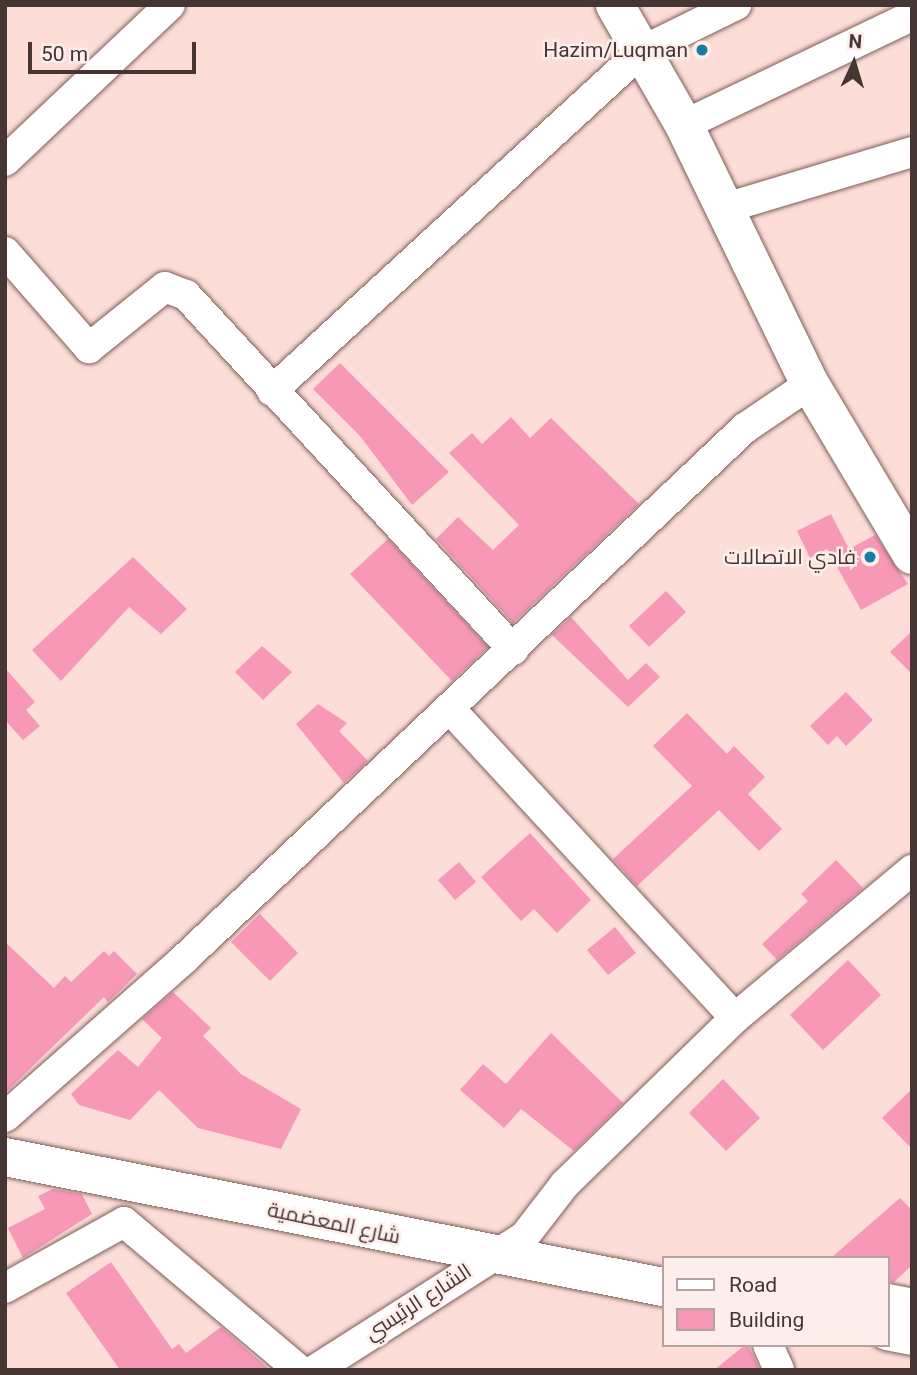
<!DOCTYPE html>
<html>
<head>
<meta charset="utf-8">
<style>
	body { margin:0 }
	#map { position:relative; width:917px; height:1375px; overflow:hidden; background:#fcddd7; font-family:Roboto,Cairo,sans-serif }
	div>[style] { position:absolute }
	.building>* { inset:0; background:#f798b7 }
	.roads { filter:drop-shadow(0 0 2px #7f5e58) drop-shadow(0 0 2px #7f5e58) }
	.minor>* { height:30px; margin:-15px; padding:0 15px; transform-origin:15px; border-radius:15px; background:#fff }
	.major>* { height:38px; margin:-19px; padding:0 19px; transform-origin:19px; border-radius:19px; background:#fff }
	.dots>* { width:19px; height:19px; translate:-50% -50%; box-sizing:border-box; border:4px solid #feeeeb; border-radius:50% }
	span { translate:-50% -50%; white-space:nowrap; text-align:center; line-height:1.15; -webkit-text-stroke:5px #feeeeb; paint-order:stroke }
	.poi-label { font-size:21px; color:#453633 }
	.right { translate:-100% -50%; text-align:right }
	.street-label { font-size:21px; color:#453633 }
	.frame { position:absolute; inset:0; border:7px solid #453633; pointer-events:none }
	.legend { position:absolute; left:662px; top:1256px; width:228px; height:91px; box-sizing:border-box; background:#feeeeb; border:2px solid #b4a4a1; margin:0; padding:9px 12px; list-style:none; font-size:21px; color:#453633 }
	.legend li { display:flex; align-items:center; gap:14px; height:35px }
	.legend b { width:35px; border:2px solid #b4a4a1 }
	.north { position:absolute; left:819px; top:28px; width:70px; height:70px; -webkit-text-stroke:5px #feeeeb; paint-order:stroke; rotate:4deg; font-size:19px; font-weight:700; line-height:28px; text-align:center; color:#453633 }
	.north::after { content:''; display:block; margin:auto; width:24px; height:32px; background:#453633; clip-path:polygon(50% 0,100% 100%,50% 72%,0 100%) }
	.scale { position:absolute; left:28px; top:42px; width:168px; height:32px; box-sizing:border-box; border:4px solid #453633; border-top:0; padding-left:9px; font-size:21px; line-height:24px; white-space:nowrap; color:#453633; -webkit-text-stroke:5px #feeeeb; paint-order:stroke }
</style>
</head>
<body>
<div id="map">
	<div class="building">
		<i style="clip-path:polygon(340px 363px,449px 472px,412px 505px,360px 436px,313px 389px)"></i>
		<i style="clip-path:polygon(511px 417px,530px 438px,551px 418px,639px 504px,513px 623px,436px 539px,458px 517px,493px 550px,519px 525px,449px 453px,472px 433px,482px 444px)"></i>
		<i style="clip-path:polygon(831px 514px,849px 549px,875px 535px,908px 584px,861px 610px,827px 549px,810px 558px,797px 531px)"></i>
		<i style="clip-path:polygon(388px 539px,488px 647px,452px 681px,350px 574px)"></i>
		<i style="clip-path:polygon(133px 557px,187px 609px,161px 634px,129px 607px,61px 681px,32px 650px)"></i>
		<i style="clip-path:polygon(666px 591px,686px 612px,649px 647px,629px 626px)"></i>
		<i style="clip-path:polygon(571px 617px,628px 680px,646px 663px,660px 677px,628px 707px,552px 635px)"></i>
		<i style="clip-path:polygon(912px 631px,912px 674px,890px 652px)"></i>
		<i style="clip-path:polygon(262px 646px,292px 672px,263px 700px,235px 672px)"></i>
		<i style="clip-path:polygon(5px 668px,35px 702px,26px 710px,40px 726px,23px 740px,5px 720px)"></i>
		<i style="clip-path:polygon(846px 692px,873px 720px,846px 746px,837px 736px,828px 745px,810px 726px)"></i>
		<i style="clip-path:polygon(318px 704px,347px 723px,339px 731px,368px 761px,344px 783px,296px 724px)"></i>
		<i style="clip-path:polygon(687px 713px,727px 754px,734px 746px,765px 777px,748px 794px,782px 829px,759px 851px,719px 810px,637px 886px,613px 859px,692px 786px,653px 746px)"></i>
		<i style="clip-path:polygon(530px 833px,591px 900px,557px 933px,534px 909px,521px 921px,481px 877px)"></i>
		<i style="clip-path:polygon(836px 860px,863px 888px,777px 960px,762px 944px,808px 901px,801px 894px)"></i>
		<i style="clip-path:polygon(459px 862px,476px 882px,455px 900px,438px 880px)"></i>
		<i style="clip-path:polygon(260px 914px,298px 953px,270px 981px,231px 942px)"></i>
		<i style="clip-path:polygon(615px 927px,636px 953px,608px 975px,587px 950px)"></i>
		<i style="clip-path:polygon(5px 942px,54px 988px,65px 976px,71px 982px,104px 951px,109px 956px,114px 951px,137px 974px,108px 1002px,104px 997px,5px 1093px)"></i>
		<i style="clip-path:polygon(848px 960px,881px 995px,823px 1050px,790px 1015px)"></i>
		<i style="clip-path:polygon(173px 992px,211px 1028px,203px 1036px,241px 1074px,301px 1109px,281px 1149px,198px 1128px,159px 1090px,130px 1120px,79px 1105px,71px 1094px,118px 1050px,138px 1067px,162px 1038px,142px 1019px)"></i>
		<i style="clip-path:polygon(551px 1033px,623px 1103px,574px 1151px,521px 1109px,504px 1128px,460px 1090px,483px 1064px,506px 1084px)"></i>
		<i style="clip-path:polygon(723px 1079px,760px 1118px,726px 1151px,689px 1113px)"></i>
		<i style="clip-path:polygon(912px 1089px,912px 1149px,882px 1118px)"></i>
		<i style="clip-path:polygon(53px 1189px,82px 1194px,92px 1214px,23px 1258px,8px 1228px,45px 1209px,38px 1196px)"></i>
		<i style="clip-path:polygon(900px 1198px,912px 1210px,912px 1265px,894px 1282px,887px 1282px,887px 1258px,831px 1258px)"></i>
		<i style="clip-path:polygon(111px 1262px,172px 1349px,179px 1344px,186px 1353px,221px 1327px,270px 1370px,120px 1370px,66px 1293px)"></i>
		<i style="clip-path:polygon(748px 1345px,760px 1370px,714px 1370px,745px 1345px)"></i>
	</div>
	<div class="roads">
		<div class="minor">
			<i style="left:684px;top:125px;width:253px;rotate:-25.6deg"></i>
			<i style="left:5px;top:161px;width:227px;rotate:-43.4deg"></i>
			<i style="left:722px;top:209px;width:198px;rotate:-16.7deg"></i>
			<i style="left:5px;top:252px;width:128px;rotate:48.8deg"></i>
			<i style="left:89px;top:348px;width:97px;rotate:-38.8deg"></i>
			<i style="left:165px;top:287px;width:22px;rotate:21deg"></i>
			<i style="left:186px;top:295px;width:483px;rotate:47.3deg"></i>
			<i style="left:272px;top:391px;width:502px;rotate:-42.58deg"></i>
			<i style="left:642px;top:51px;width:105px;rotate:-26.1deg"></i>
			<i style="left:450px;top:709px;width:420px;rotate:47.3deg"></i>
			<i style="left:5px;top:1117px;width:239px;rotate:-41.4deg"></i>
			<i style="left:184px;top:959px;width:772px;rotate:-43.43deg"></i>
			<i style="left:745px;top:428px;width:78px;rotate:-34.1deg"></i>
			<i style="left:5px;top:1288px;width:136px;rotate:-29deg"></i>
			<i style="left:124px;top:1222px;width:229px;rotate:40.2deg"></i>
			<i style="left:768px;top:1345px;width:27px;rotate:66deg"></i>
			<i style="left:315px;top:1370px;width:248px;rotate:-32.5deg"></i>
			<i style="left:524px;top:1237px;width:67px;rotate:-52.3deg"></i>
			<i style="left:565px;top:1184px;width:238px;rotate:-44.3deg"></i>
			<i style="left:735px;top:1018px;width:231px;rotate:-39.9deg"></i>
		</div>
		<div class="major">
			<i style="left:615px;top:5px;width:138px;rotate:60.1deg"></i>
			<i style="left:684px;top:125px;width:288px;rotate:64.1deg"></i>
			<i style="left:810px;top:384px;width:199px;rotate:59.2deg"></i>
			<i style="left:5px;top:1157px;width:671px;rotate:11.18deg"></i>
			<i style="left:887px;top:1303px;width:25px;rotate:11deg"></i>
			<i style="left:887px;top:1331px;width:25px;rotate:11deg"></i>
		</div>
	</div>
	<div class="dots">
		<i style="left:702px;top:50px;background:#177da7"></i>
		<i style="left:870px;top:557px;background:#177da7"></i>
	</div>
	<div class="poi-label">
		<span class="right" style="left:688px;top:50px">Hazim/Luqman</span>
		<span class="right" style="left:856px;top:557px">فادي الاتصالات</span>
	</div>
	<div class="street-label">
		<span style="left:334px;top:1223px;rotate:12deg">شارع المعضمية</span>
		<span style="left:418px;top:1302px;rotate:-33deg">الشارع الرئيسي</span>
	</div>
	<div class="frame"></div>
	<ul class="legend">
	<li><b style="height:9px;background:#fff"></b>Road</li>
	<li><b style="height:19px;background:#f798b7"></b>Building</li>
	</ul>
	<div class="north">N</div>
	<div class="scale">50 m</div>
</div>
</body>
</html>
